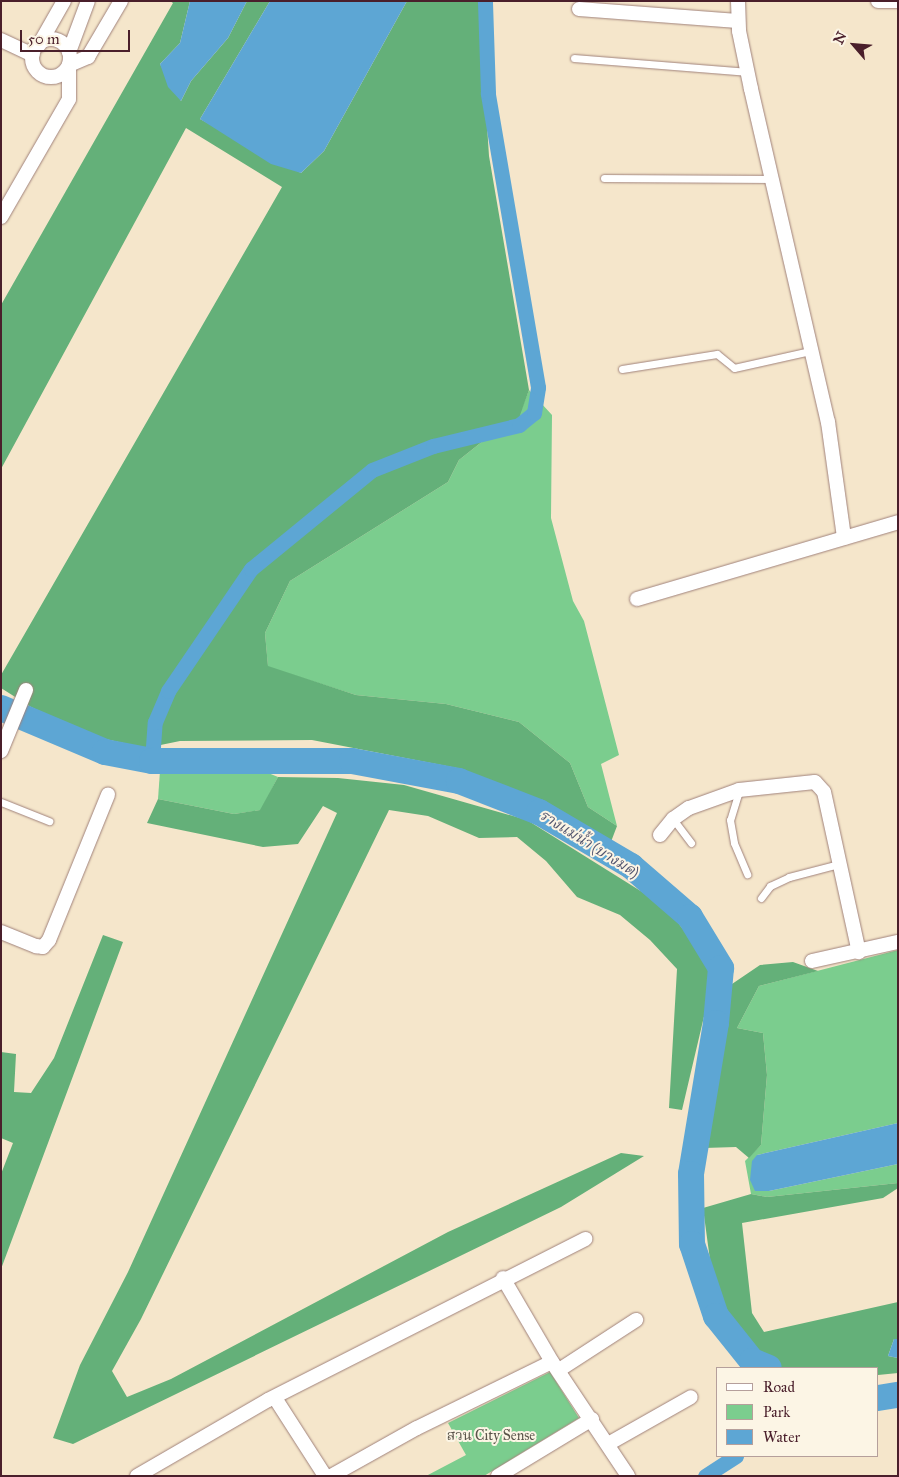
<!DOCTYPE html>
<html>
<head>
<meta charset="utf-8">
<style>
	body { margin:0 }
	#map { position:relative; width:899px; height:1477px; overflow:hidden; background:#f5e6cb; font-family:"IM FELL Great Primer","Noto Serif Thai",serif }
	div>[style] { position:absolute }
	.green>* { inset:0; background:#7bcd8e }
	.forest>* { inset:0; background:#64b079 }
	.water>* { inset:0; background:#5da6d4 }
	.canal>* { height:15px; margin:-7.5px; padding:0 7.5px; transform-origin:7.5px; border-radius:7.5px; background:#5da6d4 }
	.river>* { height:26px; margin:-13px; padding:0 13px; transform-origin:13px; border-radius:13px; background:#5da6d4 }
	.roads { filter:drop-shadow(0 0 1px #a0827b) drop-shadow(0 0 1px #a0827b) }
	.service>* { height:7px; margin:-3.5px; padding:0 3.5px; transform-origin:3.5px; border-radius:3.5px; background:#fff }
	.minor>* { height:14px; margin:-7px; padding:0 7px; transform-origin:7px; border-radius:7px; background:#fff }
	.minor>.ring { margin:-7px; padding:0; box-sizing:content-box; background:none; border:14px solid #fff; border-radius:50% }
	span { translate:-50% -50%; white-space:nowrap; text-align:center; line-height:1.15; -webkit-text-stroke:4px #fcf5e5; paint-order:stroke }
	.park-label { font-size:14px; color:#595349 }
	.water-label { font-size:15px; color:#52556f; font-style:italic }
	.frame { position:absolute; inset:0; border:2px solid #4a1f2b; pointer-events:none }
	.legend { position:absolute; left:716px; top:1367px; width:162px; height:90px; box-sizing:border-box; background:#fcf5e5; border:1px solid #b59f9b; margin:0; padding:6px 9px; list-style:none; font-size:15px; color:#4a1f2b }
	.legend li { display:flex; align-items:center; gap:10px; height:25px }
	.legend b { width:25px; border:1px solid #b59f9b }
	.north { position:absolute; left:829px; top:20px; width:50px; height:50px; -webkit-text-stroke:4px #fcf5e5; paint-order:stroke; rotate:297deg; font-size:14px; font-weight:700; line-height:20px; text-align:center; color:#4a1f2b }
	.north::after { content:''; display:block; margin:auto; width:18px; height:22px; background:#4a1f2b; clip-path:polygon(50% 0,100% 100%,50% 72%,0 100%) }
	.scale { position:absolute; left:20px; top:30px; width:110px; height:22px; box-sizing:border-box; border:2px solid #4a1f2b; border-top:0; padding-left:6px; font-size:15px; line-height:18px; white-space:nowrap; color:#4a1f2b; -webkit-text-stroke:4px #fcf5e5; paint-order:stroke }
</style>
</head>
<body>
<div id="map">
	<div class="green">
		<i style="clip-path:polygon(529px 390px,552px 415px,551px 518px,573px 601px,584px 621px,619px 755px,601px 764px,617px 826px,588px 807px,570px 763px,519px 722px,446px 704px,356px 695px,268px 667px,265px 633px,290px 581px,448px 482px,459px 460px,488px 437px,518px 418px)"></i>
		<i style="clip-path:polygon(212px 769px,261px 770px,278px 777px,261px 810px,234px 814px,158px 799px,160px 771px)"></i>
		<i style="clip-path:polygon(898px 950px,898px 1123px,757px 1155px,769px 1191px,898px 1164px,898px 1183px,767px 1197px,751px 1194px,745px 1161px,761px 1145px,767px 1075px,763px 1033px,737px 1028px,759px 986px)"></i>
		<i style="clip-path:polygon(550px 1372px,579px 1418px,484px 1476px,426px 1476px,466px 1455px,448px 1423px)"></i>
	</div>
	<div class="forest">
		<i style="clip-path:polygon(170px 1px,190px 1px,180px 43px,160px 64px,181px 101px,191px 81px,228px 38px,247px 1px,270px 1px,200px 119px,301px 173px,324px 151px,407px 1px,479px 1px,489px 156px,529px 390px,519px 418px,488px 437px,459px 460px,448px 482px,290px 581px,265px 633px,268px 666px,356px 695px,446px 704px,519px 722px,570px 763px,588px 807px,617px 826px,609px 847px,589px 829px,462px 769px,312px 740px,180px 741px,146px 748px,96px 737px,31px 707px,1px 688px,1px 675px,282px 187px,186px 128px,1px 469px,1px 305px,173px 3px)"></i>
		<i style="clip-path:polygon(278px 777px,338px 778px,404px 785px,527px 820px,663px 905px,707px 958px,710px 991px,682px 1110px,669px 1108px,677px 969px,650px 940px,620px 915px,577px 897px,546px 861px,517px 837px,479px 838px,428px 816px,389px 810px,141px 1319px,112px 1371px,127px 1397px,171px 1379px,448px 1232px,621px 1153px,644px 1156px,561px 1207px,73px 1444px,53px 1438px,80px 1365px,128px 1272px,337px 813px,323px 806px,298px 844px,263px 847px,147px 823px,158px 799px,234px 814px,260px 810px)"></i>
		<i style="clip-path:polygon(103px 935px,123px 942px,1px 1269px,1px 1174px,13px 1143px,1px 1138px,1px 1052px,16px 1054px,14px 1092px,31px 1093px,54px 1058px)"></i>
		<i style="clip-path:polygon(793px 962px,818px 971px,759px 986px,737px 1028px,763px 1033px,767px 1075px,761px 1145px,749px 1158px,736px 1147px,704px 1148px,732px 984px,760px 965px)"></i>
		<i style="clip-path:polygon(898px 1183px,898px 1188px,883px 1198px,742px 1223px,752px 1313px,764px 1332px,898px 1302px,898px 1339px,894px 1339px,888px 1356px,898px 1358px,898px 1373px,878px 1375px,878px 1368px,774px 1367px,729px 1317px,710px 1260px,703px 1208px,751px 1194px,767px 1197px)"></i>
	</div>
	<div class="water">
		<i style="clip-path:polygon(190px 1px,247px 1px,228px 38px,191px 81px,181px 101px,168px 87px,160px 64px,180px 43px)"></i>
		<i style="clip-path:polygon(270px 1px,407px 1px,324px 151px,301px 173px,271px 164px,200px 119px)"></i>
		<i style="clip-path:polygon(898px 1123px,898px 1164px,769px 1191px,755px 1191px,750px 1180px,752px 1161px,757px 1155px)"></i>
		<i style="clip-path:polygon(894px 1339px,898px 1339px,898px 1358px,888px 1356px)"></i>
	</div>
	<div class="canal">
		<i style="left:152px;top:761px;width:39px;rotate:-86deg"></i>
		<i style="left:155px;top:722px;width:34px;rotate:-67deg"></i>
		<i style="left:168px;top:691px;width:148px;rotate:-55.8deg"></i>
		<i style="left:251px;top:569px;width:156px;rotate:-39.3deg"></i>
		<i style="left:372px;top:470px;width:66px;rotate:-21.5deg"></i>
		<i style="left:433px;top:446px;width:89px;rotate:-13.7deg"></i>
		<i style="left:519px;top:425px;width:19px;rotate:-39deg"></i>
		<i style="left:534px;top:413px;width:26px;rotate:-81deg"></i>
		<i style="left:538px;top:387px;width:298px;rotate:-99.7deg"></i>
		<i style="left:488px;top:93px;width:92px;rotate:-91.9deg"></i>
		<i style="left:705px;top:1476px;width:37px;rotate:-33deg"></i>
	</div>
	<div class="river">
		<i style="left:1px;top:708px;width:113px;rotate:22.9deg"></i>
		<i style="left:105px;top:752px;width:48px;rotate:10.8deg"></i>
		<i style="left:152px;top:761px;width:200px"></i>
		<i style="left:352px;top:761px;width:109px;rotate:10.6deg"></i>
		<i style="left:459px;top:781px;width:86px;rotate:21.2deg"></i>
		<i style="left:539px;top:812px;width:107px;rotate:30.4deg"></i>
		<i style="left:631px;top:866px;width:78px;rotate:40.8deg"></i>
		<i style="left:690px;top:917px;width:60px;rotate:58.7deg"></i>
		<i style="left:721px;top:968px;width:55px;rotate:95.2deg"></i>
		<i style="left:716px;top:1023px;width:153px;rotate:99.4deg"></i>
		<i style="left:691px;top:1174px;width:70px;rotate:89.2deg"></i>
		<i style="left:692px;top:1244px;width:76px;rotate:71.6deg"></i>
		<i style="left:716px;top:1316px;width:58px;rotate:51.3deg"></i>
		<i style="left:752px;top:1361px;width:18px;rotate:22deg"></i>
		<i style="left:878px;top:1398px;width:20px;rotate:-9deg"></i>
	</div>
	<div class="roads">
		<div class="service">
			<i style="left:574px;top:58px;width:175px;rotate:4.6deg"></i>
			<i style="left:604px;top:178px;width:167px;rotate:0.3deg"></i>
			<i style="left:622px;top:369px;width:96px;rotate:-9deg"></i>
			<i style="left:717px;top:354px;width:22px;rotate:39deg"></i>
			<i style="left:734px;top:368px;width:78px;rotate:-12.6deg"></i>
			<i style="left:739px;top:791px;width:30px;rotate:107deg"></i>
			<i style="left:730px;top:820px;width:23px;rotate:80deg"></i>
			<i style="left:734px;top:843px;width:34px;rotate:67deg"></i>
			<i style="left:1px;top:802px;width:52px;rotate:21.6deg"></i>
			<i style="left:673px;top:819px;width:30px;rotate:53deg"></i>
			<i style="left:761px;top:898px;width:15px;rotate:-53deg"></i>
			<i style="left:770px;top:886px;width:21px;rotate:-25deg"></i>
			<i style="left:789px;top:877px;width:52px;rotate:-14.6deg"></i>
		</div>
		<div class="minor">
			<i style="left:738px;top:1px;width:30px;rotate:88deg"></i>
			<i style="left:739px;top:31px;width:59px;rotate:78.3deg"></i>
			<i style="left:751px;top:89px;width:342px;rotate:77deg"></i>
			<i style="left:828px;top:422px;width:117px;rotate:82.1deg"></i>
			<i style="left:878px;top:1px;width:20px"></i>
			<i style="left:579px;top:9px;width:159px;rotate:4.3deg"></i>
			<i class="ring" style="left:32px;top:39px;width:24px;height:24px"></i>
			<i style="left:1px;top:40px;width:35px;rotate:25deg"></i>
			<i style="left:39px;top:45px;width:51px;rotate:-60.4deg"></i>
			<i style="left:69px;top:52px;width:54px;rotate:-69.6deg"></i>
			<i style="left:1px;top:217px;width:136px;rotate:-60deg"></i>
			<i style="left:69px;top:99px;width:34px;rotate:-90deg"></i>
			<i style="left:69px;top:65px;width:21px;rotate:-23deg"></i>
			<i style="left:88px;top:57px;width:65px;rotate:-59.5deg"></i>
			<i style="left:637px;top:599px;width:272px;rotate:-16.4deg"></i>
			<i style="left:1px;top:751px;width:66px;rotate:-67.7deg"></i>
			<i style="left:660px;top:835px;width:21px;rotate:-51deg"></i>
			<i style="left:673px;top:819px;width:19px;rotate:-35deg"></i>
			<i style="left:689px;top:808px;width:53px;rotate:-19.8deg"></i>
			<i style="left:739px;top:790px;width:76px;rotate:-6deg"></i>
			<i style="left:815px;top:782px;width:13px;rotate:48deg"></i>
			<i style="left:824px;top:792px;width:164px;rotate:77.7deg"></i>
			<i style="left:1px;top:932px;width:38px;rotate:22deg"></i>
			<i style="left:36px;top:946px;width:7px;rotate:8deg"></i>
			<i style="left:43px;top:947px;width:9px;rotate:-49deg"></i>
			<i style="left:49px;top:940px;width:157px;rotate:-67.9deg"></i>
			<i style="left:812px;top:961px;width:88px;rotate:-12.5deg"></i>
			<i style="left:503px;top:1278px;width:97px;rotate:59.7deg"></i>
			<i style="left:552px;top:1362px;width:137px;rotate:56.3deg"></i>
			<i style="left:559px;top:1370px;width:92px;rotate:-33deg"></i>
			<i style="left:275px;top:1398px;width:93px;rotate:57.3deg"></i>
			<i style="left:608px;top:1444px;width:95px;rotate:-29.5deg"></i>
			<i style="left:137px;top:1476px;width:151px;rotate:-30.1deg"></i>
			<i style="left:268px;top:1400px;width:356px;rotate:-26.9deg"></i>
			<i style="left:331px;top:1476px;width:98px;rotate:-29.2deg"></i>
			<i style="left:417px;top:1428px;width:150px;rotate:-26.1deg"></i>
			<i style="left:498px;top:1476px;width:110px;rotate:-31.2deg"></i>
		</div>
	</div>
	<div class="park-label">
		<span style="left:491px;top:1436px">สวน City Sense</span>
	</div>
	<div class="water-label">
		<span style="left:589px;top:844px;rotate:32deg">รางแม่น้ำ (บางมด)</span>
	</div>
	<div class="frame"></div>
	<ul class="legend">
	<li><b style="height:6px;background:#fff"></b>Road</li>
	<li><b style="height:14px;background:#7bcd8e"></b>Park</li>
	<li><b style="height:14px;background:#5da6d4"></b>Water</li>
	</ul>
	<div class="north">N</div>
	<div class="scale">50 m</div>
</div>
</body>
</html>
